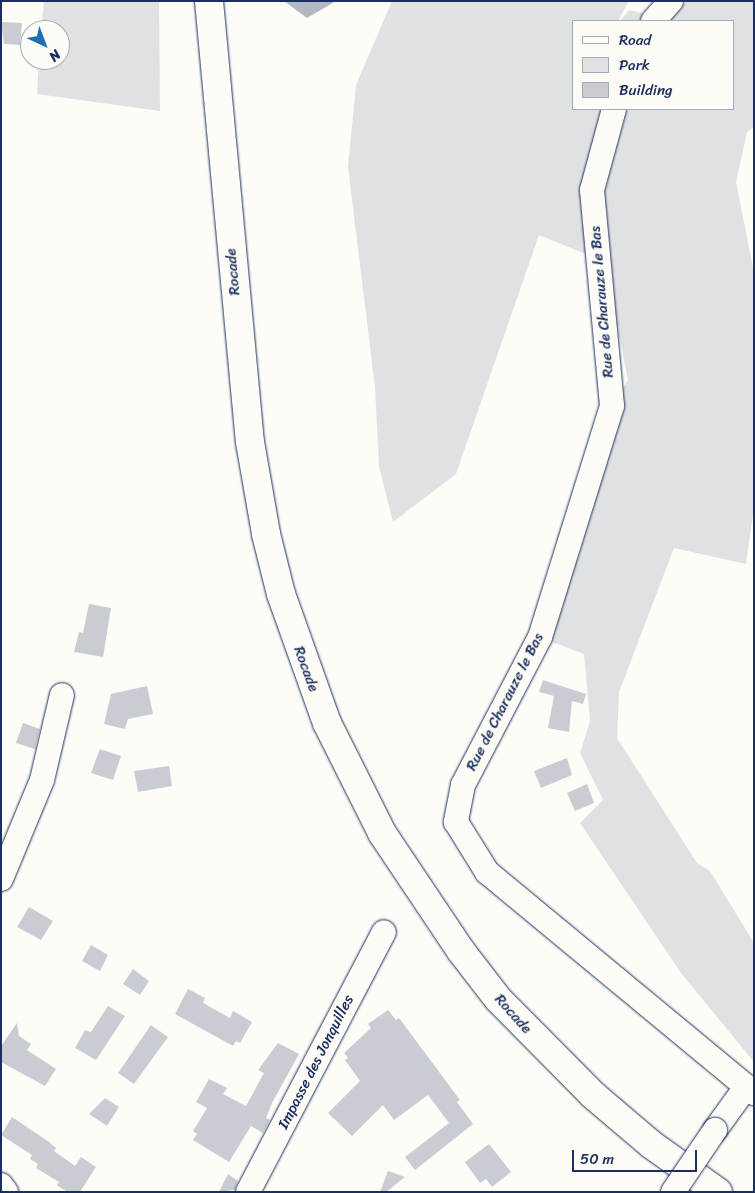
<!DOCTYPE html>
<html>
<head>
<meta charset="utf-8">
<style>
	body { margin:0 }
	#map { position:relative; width:755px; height:1193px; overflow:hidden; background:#fdfcf7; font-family:Sriracha,sans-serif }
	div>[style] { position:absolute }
	.green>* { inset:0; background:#e0e1e3 }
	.water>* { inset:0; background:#b3b8c5 }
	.building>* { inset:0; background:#c9ccd3 }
	.roads { filter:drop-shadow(0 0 1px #1b2f5e) drop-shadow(0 0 1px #1b2f5e) }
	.minor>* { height:24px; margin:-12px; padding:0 12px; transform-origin:12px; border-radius:12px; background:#fdfcf7 }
	.major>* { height:28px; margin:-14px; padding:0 14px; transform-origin:14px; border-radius:14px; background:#fdfcf7 }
	.bridges { filter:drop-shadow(0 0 1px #1b2f5e) drop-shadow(0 0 1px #1b2f5e) }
	.minor-bridge>* { height:24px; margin:-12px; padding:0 12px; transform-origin:12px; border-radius:12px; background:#fdfcf7 }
	span { translate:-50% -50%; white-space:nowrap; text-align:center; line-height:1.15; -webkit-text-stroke:4.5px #fdfcf7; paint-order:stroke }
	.street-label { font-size:15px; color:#1b2f5e }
	.frame { position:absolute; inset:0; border:2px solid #1b2f5e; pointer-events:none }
	.legend { position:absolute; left:572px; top:20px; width:162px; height:90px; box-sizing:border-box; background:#fdfcf7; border:1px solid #a3aaba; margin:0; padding:6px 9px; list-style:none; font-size:15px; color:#1b2f5e }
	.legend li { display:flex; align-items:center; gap:10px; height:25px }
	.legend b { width:25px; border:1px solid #a3aaba }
	.north { position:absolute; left:20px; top:20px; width:50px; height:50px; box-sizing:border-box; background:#fdfcf7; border:1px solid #a3aaba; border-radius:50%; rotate:137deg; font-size:14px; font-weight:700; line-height:20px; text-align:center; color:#1b2f5e }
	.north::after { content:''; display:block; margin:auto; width:18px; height:22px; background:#1f6fb2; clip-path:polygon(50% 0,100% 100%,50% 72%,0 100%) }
	.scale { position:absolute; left:572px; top:1150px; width:125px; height:22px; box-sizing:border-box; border:2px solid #1b2f5e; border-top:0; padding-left:6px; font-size:15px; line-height:18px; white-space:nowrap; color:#1b2f5e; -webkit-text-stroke:4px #fdfcf7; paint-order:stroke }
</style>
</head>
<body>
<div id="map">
	<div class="green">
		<i style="clip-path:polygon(44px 1px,159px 1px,160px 111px,37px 94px,39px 60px,60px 60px,60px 30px,41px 30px)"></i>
		<i style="clip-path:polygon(392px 1px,629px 1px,618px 21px,574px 21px,574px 109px,734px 109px,734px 21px,620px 21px,629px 10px,665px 19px,688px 1px,754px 1px,754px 127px,747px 132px,736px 182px,754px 273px,754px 507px,746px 564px,674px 548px,619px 692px,617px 738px,697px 863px,710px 871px,754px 943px,754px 1062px,681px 973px,580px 823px,603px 800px,580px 753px,590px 721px,584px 654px,540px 637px,612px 406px,628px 380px,610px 289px,588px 255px,539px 235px,456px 474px,393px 522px,379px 466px,375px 387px,348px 167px,356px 85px)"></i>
	</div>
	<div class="water">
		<i style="clip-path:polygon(284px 1px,336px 1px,307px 18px)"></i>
	</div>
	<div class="building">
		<i style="clip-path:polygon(1px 22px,22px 23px,20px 45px,4px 44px)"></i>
		<i style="clip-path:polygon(89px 604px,111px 608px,103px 657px,74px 652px,79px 632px,83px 633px)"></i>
		<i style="clip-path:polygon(543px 680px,586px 694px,583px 704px,572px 701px,569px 732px,548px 728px,554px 696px,539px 692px)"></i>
		<i style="clip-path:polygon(147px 686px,153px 714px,128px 719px,125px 729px,104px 724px,111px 694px)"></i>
		<i style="clip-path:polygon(23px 723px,40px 729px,35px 749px,16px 743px)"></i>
		<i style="clip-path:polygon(100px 749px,121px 756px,113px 780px,91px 773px)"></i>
		<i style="clip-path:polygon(567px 758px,572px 775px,541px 788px,534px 771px)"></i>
		<i style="clip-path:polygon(169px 766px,172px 786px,138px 792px,134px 771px)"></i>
		<i style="clip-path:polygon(587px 784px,594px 803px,575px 811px,567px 793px)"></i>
		<i style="clip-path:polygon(29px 907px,53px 921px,41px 940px,17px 927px)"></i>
		<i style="clip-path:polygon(91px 945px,108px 955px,100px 971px,82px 961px)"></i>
		<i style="clip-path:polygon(133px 969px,149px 981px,140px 995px,123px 984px)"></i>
		<i style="clip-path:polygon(188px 989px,205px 998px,203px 1003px,230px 1018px,233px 1011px,252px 1022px,240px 1043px,236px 1041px,233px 1046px,175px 1014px)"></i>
		<i style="clip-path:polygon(108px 1006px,125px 1016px,96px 1060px,75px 1048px,85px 1030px,91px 1032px)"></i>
		<i style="clip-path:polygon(388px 1010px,396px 1020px,399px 1018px,460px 1100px,457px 1102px,473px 1124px,415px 1170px,405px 1157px,449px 1123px,428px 1095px,394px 1120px,383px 1105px,352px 1136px,328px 1113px,360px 1081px,345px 1060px,348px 1058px,344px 1053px,371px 1028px,368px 1024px)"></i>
		<i style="clip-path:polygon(17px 1023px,19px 1036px,31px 1044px,27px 1050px,56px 1069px,45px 1086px,1px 1062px,1px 1046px)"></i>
		<i style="clip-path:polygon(151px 1025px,168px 1037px,134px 1084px,118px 1073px)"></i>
		<i style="clip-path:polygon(278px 1043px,299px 1054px,272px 1103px,266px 1118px,270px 1120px,263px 1133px,251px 1126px,229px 1162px,193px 1140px,197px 1134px,193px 1131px,207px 1108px,196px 1102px,209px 1079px,227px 1088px,223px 1094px,246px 1106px,264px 1073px,258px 1070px)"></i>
		<i style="clip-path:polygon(105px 1098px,119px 1107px,107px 1126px,89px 1114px)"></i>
		<i style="clip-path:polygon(12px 1117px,49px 1142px,56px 1148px,54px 1151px,75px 1166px,81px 1157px,96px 1167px,80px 1192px,67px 1192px,57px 1185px,59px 1182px,36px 1168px,38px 1164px,30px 1159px,32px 1155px,1px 1135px)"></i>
		<i style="clip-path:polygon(489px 1144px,511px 1172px,492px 1187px,486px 1179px,480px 1183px,465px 1162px)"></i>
		<i style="clip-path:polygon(388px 1171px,405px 1177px,386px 1192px,380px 1192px)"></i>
		<i style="clip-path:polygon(228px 1174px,238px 1181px,235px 1190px,219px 1192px)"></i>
	</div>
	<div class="roads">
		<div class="minor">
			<i style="left:653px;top:21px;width:27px;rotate:-48deg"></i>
			<i style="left:614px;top:109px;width:84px;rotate:105.2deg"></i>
			<i style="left:592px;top:190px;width:217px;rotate:84.7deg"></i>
			<i style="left:612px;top:406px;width:242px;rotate:107.3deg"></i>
			<i style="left:540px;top:637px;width:167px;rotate:117.5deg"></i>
			<i style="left:463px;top:785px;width:38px;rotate:101deg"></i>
			<i style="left:456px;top:822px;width:59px;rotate:58.2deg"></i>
			<i style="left:487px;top:872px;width:347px;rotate:39.6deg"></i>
			<i style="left:1px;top:879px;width:107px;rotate:-67.5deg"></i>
			<i style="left:42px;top:780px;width:87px;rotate:-76.8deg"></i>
			<i style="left:715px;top:1130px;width:53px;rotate:-54.2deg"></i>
			<i style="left:1px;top:1185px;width:9px;rotate:54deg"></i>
			<i style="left:248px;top:1192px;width:293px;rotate:-62.4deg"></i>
		</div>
		<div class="major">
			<i style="left:209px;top:1px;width:443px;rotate:84.7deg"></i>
			<i style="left:250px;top:442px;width:93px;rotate:80.1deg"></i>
			<i style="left:266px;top:534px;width:62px;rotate:76deg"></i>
			<i style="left:281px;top:594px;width:137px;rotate:70.4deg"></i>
			<i style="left:327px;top:723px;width:123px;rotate:63.4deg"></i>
			<i style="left:382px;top:833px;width:142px;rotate:56.2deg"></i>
			<i style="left:461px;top:951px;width:61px;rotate:52.4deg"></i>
			<i style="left:498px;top:999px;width:135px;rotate:45.3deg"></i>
			<i style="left:593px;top:1095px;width:77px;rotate:40.3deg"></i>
			<i style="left:652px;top:1145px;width:81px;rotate:35.5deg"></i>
		</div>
	</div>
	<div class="bridges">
		<div class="minor-bridge">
			<i style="left:673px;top:1192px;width:75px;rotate:-55.9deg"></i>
		</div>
	</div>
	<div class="street-label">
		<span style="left:233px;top:272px;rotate:-95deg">Rocade</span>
		<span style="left:602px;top:302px;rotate:-95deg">Rue de Charauze le Bas</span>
		<span style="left:306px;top:669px;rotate:70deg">Rocade</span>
		<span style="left:505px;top:702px;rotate:-63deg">Rue de Charauze le Bas</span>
		<span style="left:513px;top:1014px;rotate:48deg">Rocade</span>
		<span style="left:316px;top:1062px;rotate:-63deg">Impasse des Jonquilles</span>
	</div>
	<div class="frame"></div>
	<ul class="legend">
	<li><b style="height:6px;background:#fdfcf7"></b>Road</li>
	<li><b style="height:14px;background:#e0e1e3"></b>Park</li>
	<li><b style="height:14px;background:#c9ccd3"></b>Building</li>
	</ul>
	<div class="north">N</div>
	<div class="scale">50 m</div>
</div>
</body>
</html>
